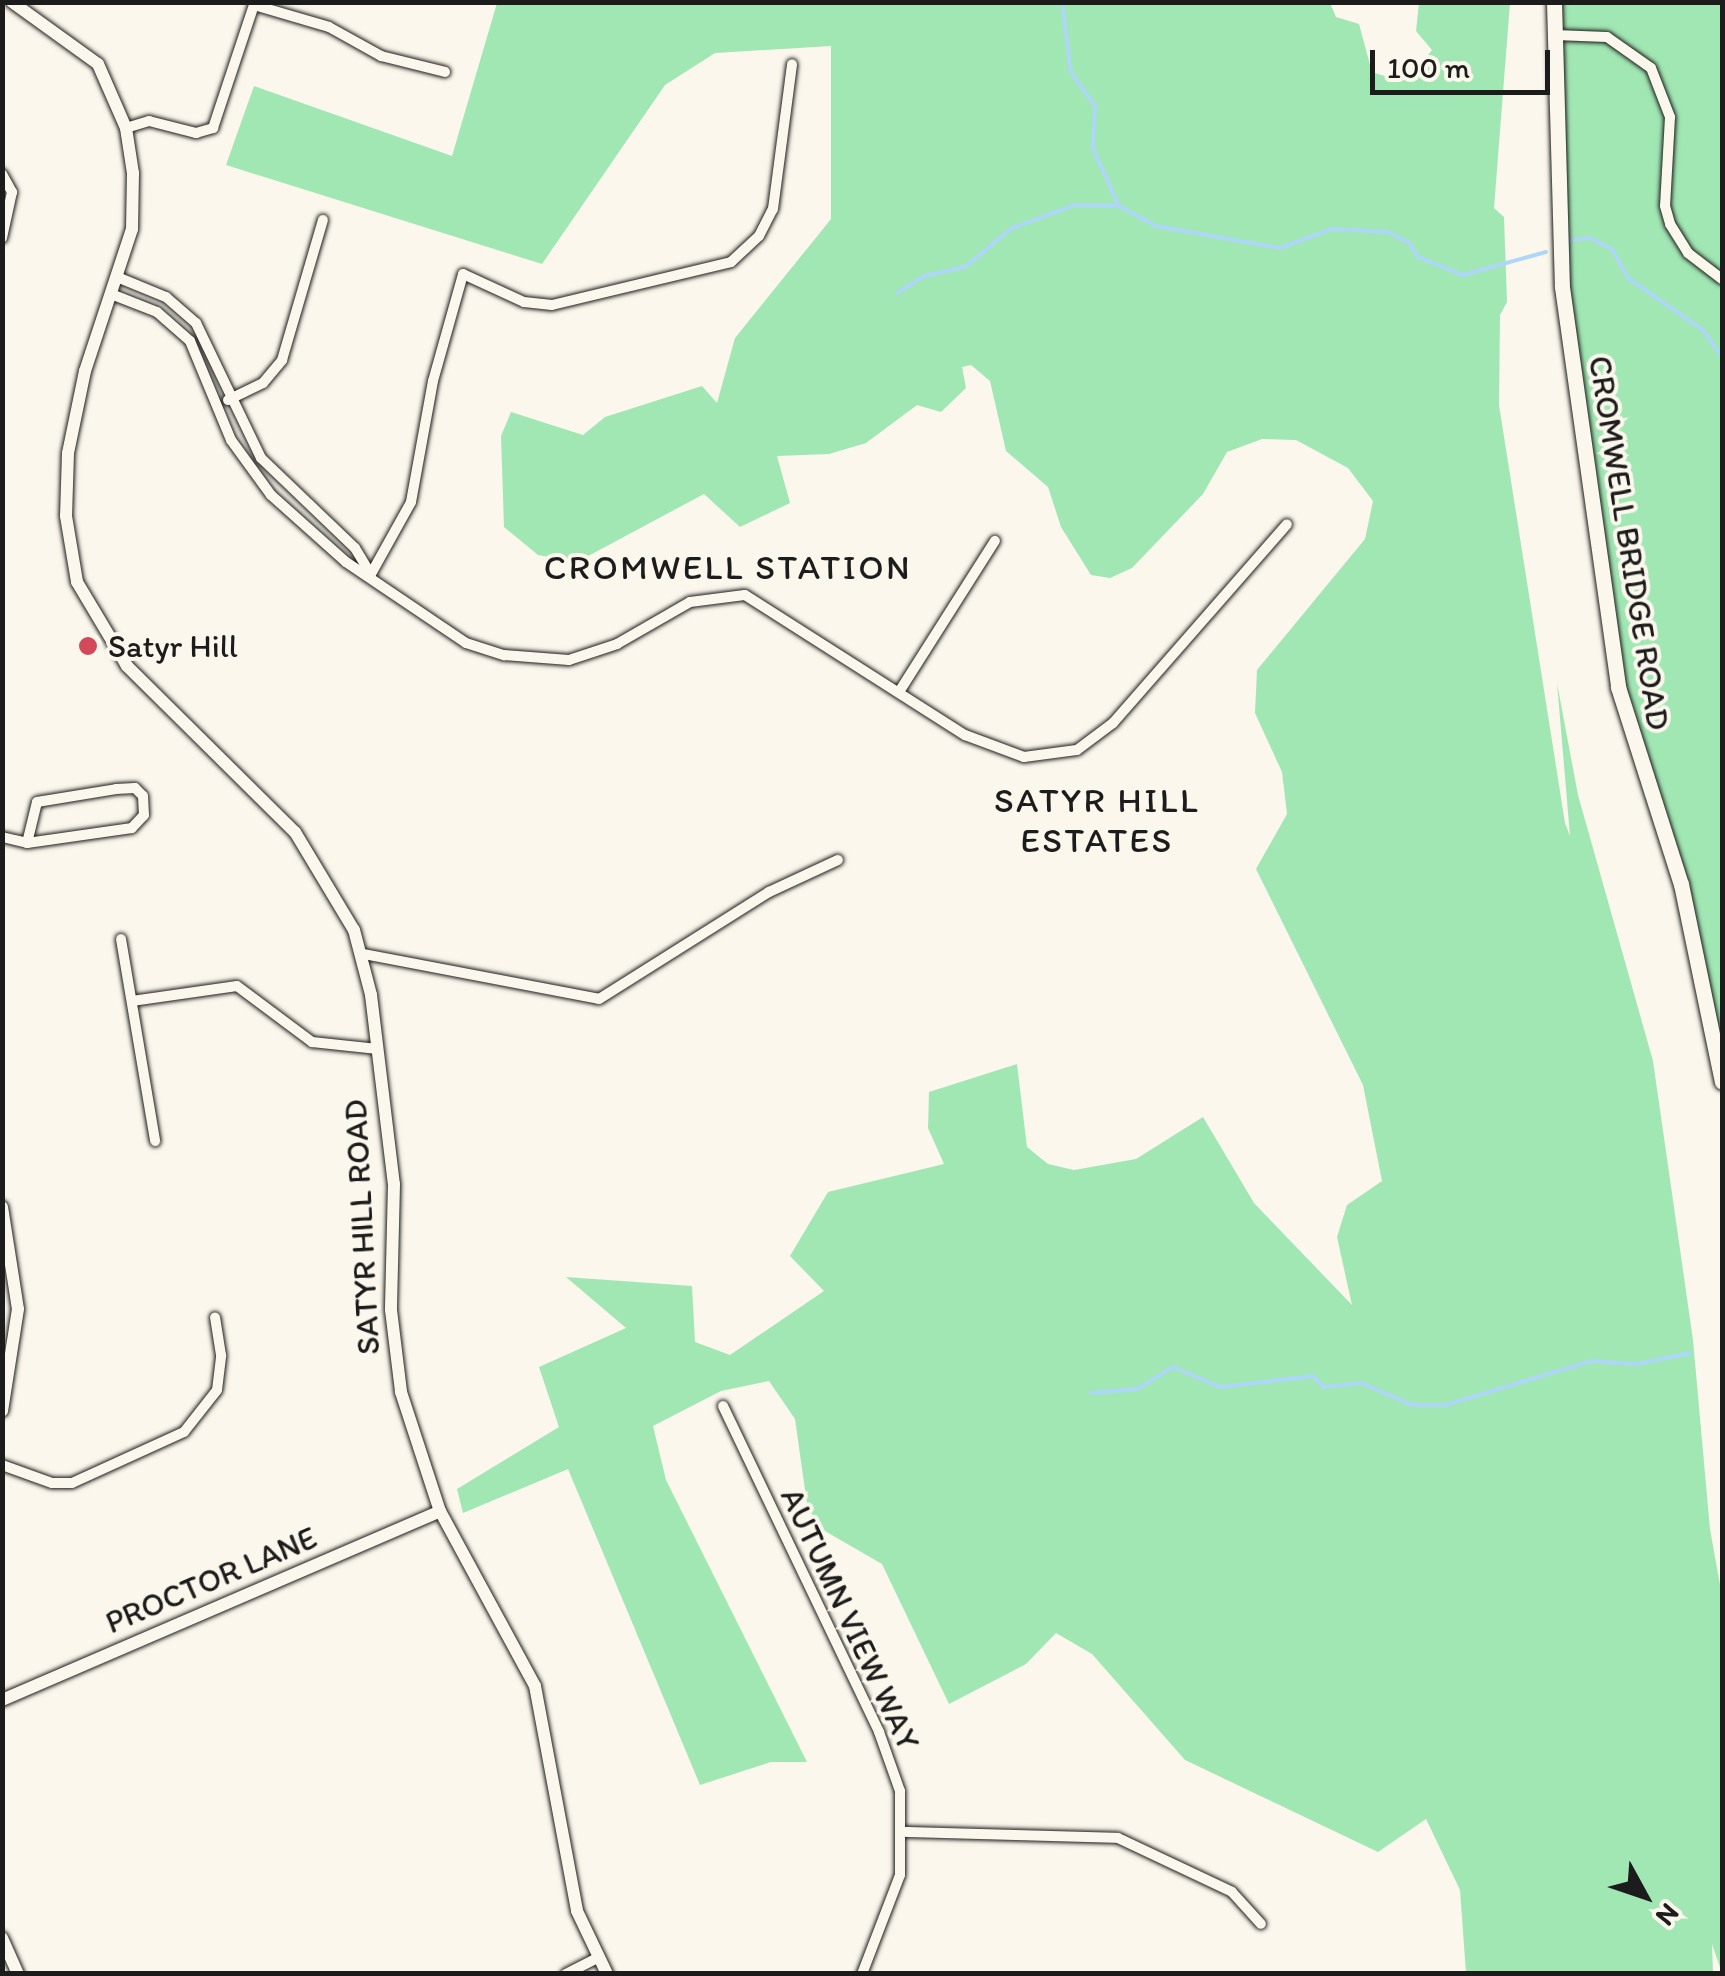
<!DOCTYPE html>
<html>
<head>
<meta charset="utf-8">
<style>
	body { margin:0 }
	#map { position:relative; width:1725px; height:1976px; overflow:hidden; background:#fbf7ec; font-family:Itim,sans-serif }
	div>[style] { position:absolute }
	.green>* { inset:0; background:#a1e7b3 }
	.stream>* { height:4px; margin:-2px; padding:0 2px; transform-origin:2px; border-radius:2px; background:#aed6f8 }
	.roads { filter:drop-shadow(0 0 2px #1c1c1c) drop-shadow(0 0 2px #1c1c1c) }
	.minor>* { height:10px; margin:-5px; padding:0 5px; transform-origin:5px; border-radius:5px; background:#fbf7ec }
	.tertiary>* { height:12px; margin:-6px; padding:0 6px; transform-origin:6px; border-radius:6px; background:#fbf7ec }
	.secondary>* { height:15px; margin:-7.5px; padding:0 7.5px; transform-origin:7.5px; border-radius:7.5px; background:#fbf7ec }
	.dots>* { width:28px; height:28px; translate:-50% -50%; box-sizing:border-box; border:5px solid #fbf7ec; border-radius:50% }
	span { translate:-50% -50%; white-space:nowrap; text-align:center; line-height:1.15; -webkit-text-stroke:8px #fbf7ec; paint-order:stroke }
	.street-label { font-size:32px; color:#1c1c1c }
	.poi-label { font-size:32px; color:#1c1c1c }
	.left { translate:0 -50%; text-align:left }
	.neighbourhood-label { font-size:35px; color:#1c1c1c; letter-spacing:2.5px }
	.frame { position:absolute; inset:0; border:5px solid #1c1c1c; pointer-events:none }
	.north { position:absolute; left:1595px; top:1846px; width:100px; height:100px; -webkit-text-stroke:8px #fbf7ec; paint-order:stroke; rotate:130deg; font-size:28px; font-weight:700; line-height:40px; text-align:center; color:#1c1c1c }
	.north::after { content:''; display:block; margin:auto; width:35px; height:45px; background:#1c1c1c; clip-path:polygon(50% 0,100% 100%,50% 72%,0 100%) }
	.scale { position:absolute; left:1370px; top:50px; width:180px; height:45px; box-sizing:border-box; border:5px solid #1c1c1c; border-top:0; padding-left:12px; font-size:30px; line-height:35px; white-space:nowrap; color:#1c1c1c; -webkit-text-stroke:8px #fbf7ec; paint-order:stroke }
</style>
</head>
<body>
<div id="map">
	<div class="green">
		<i style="clip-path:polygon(497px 3px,1330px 3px,1336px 17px,1359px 24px,1372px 72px,1397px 80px,1410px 79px,1432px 50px,1416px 31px,1419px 3px,1510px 3px,1494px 208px,1504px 217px,1507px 302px,1500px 315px,1499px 405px,1565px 823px,1570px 836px,1557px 683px,1578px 795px,1653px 1061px,1693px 1340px,1710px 1529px,1722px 1596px,1722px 1973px,1712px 1944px,1713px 1973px,1466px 1973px,1460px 1890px,1426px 1819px,1378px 1852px,1185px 1760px,1092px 1654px,1056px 1633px,1026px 1664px,949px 1704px,882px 1564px,818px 1527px,807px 1504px,795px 1419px,769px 1381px,721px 1391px,653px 1426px,666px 1480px,807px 1762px,771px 1762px,700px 1785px,568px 1469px,463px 1513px,457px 1489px,559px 1427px,539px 1367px,626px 1328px,566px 1277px,692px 1286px,695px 1342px,730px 1355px,824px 1291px,790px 1256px,828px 1192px,944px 1164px,928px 1128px,929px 1092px,1017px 1064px,1027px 1147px,1048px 1164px,1074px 1170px,1136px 1159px,1203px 1117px,1254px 1203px,1352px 1305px,1337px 1237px,1347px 1205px,1382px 1181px,1363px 1085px,1256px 869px,1287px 814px,1282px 772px,1255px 713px,1257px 670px,1365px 539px,1373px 501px,1348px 468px,1296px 440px,1262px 439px,1227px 452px,1203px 494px,1132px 568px,1110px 578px,1091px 575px,1061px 527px,1048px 487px,1006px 451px,990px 381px,971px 365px,962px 367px,966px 388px,941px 412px,917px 405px,866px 443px,829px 454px,777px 456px,790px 503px,740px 527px,704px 494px,577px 562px,538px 555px,504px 527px,501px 436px,511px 412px,583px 435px,605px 417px,702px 386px,717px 403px,735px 338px,831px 219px,831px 46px,715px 53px,665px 85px,542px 264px,226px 165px,254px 86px,452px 156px)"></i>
		<i style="clip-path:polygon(1562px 3px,1722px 3px,1722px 1049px,1686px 873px,1628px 702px,1585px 431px,1567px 262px)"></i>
	</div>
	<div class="stream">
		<i style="left:1062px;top:2px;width:71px;rotate:82.7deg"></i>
		<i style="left:1071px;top:72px;width:42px;rotate:54.8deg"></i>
		<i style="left:1095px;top:106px;width:43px;rotate:92.7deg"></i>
		<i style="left:1093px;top:149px;width:63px;rotate:65.5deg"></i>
		<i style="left:1571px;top:240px;width:19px;rotate:-6deg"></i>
		<i style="left:1590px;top:238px;width:25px;rotate:27deg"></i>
		<i style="left:1612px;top:249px;width:33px;rotate:61deg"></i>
		<i style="left:1628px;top:278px;width:91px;rotate:34.7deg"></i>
		<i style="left:1703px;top:330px;width:33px;rotate:55deg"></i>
		<i style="left:897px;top:293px;width:32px;rotate:-32deg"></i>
		<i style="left:924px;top:276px;width:42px;rotate:-12.4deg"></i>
		<i style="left:965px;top:267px;width:61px;rotate:-39.7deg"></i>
		<i style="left:1012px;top:228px;width:67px;rotate:-20.1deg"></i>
		<i style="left:1075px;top:205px;width:44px;rotate:1.3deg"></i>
		<i style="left:1119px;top:206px;width:42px;rotate:28.4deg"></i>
		<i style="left:1156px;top:226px;width:126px;rotate:10.1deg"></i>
		<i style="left:1280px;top:248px;width:55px;rotate:-20.1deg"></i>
		<i style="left:1332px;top:229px;width:56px;rotate:3.1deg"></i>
		<i style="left:1388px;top:232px;width:24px;rotate:28deg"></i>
		<i style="left:1409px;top:243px;width:17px;rotate:57deg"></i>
		<i style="left:1418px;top:257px;width:48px;rotate:21.8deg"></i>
		<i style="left:1463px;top:275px;width:86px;rotate:-15.5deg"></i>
		<i style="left:1091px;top:1393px;width:46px;rotate:-5deg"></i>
		<i style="left:1137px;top:1389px;width:42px;rotate:-31.4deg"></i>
		<i style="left:1173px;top:1367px;width:51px;rotate:23.1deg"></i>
		<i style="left:1220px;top:1387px;width:94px;rotate:-6.7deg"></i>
		<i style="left:1313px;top:1376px;width:16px;rotate:45deg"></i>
		<i style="left:1324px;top:1387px;width:37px;rotate:-6deg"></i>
		<i style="left:1361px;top:1383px;width:56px;rotate:23.3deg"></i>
		<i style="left:1412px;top:1405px;width:34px"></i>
		<i style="left:1446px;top:1405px;width:152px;rotate:-16.9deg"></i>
		<i style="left:1591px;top:1361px;width:46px;rotate:3.7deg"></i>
		<i style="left:1637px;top:1364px;width:55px;rotate:-11.5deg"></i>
	</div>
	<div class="roads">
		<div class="minor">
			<i style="left:254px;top:5px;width:78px;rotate:16.3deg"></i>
			<i style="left:329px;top:27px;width:60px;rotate:29.1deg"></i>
			<i style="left:381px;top:56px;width:66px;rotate:14deg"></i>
			<i style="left:1555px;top:35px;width:52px;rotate:2.2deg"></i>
			<i style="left:1607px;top:37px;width:54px;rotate:35.2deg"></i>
			<i style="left:1651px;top:68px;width:53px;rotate:68.8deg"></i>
			<i style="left:1670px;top:117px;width:89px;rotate:93.2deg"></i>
			<i style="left:1665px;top:206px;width:19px;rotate:74deg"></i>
			<i style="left:1670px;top:224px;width:34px;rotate:58deg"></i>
			<i style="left:1688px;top:253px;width:43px;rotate:37.4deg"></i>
			<i style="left:126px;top:128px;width:24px;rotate:-17deg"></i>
			<i style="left:149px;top:121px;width:49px;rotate:14.3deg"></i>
			<i style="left:196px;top:133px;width:18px;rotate:-16deg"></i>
			<i style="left:213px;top:128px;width:133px;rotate:-71.6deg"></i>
			<i style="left:2px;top:174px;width:21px;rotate:61deg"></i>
			<i style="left:12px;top:192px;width:47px;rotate:102.3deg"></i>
			<i style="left:117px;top:277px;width:53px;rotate:22.2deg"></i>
			<i style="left:166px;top:297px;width:40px;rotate:41deg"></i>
			<i style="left:196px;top:323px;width:150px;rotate:64.3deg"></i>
			<i style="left:261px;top:458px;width:130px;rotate:43.8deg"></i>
			<i style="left:355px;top:548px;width:29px;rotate:59deg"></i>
			<i style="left:111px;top:294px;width:49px;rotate:21.4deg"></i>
			<i style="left:157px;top:312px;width:44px;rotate:41.3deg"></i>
			<i style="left:190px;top:341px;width:107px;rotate:67.5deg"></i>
			<i style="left:231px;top:440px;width:68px;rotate:54deg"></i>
			<i style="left:271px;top:495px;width:101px;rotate:41.8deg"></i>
			<i style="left:346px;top:562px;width:145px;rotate:34deg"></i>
			<i style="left:466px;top:643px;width:40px;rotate:18deg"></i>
			<i style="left:504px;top:655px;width:65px;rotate:4.4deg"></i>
			<i style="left:569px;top:660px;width:51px;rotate:-18.4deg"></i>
			<i style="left:617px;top:644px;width:84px;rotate:-29.9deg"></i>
			<i style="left:690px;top:602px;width:55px;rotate:-7.3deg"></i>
			<i style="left:745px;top:595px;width:261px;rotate:32.5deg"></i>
			<i style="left:965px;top:735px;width:63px;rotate:20.4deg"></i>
			<i style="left:1024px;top:757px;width:53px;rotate:-7.5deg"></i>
			<i style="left:1077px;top:750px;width:45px;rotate:-36.9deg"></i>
			<i style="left:1113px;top:723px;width:264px;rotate:-48.8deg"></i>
			<i style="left:228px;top:400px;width:39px;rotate:-26deg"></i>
			<i style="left:263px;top:383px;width:30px;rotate:-50deg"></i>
			<i style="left:282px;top:360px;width:146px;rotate:-73.7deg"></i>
			<i style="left:371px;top:574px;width:82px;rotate:-60.9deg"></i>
			<i style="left:411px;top:502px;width:123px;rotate:-79.7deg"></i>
			<i style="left:433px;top:381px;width:111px;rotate:-74.3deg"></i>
			<i style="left:463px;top:274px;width:67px;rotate:24.7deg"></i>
			<i style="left:524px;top:302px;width:28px;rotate:6deg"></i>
			<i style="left:552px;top:305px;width:184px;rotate:-13.5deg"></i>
			<i style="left:731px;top:262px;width:38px;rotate:-43deg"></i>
			<i style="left:759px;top:236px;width:30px;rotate:-63deg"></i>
			<i style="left:773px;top:209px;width:146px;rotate:-82.5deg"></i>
			<i style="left:899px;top:692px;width:179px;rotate:-57.6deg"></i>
			<i style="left:116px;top:789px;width:19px;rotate:-3deg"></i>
			<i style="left:135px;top:788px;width:11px;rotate:45deg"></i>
			<i style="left:143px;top:796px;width:19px;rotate:87deg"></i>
			<i style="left:144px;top:815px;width:18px;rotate:133deg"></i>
			<i style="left:132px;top:828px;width:106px;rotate:171.9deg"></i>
			<i style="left:27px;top:843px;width:42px;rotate:-76.3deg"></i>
			<i style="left:37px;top:802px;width:80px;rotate:-9.3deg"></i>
			<i style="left:2px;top:837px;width:26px;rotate:13deg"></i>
			<i style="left:121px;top:939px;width:205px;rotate:80.4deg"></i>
			<i style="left:364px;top:954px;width:239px;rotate:10.8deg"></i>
			<i style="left:599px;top:999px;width:201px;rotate:-32.2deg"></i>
			<i style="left:769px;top:892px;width:76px;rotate:-24.9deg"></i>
			<i style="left:132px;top:1001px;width:106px;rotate:-8.1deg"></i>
			<i style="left:237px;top:986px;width:94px;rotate:36.7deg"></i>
			<i style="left:312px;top:1042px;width:66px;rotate:6.1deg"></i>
			<i style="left:723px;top:1406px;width:361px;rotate:64.4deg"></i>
			<i style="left:879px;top:1732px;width:63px;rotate:70.4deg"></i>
			<i style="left:900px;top:1791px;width:84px;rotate:90deg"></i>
			<i style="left:900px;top:1875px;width:106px;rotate:111deg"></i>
			<i style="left:2px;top:1465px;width:53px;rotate:19.8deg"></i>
			<i style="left:52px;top:1483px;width:20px"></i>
			<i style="left:72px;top:1483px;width:123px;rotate:-24.5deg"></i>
			<i style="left:184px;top:1432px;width:53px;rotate:-51.8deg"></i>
			<i style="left:217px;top:1390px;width:35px;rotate:-83deg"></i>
			<i style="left:221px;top:1355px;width:38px;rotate:-99deg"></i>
			<i style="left:904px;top:1832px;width:214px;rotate:1.6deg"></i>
			<i style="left:1118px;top:1838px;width:126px;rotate:25.3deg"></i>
			<i style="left:1232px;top:1892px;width:43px;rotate:47.8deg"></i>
			<i style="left:566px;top:1974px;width:34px;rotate:-27deg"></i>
		</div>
		<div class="tertiary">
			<i style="left:12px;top:2px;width:106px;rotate:35.8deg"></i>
			<i style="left:98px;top:64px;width:70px;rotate:66.4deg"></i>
			<i style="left:126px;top:128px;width:46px;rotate:81.2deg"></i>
			<i style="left:133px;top:173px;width:56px;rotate:91deg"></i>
			<i style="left:132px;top:229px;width:150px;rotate:108.3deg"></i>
			<i style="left:85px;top:371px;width:84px;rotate:101.7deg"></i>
			<i style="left:68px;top:453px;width:63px;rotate:91.8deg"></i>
			<i style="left:66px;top:516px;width:67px;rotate:80.5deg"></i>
			<i style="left:77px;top:582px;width:98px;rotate:59.2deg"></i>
			<i style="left:127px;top:666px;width:236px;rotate:44.7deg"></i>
			<i style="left:295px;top:832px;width:114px;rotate:59deg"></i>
			<i style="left:354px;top:930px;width:67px;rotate:75.3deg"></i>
			<i style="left:371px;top:995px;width:190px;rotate:83.1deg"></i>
			<i style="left:394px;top:1184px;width:126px;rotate:91.4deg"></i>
			<i style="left:391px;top:1310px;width:83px;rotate:83deg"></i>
			<i style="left:401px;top:1392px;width:125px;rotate:71.9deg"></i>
			<i style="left:440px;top:1511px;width:199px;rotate:61.5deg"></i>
			<i style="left:535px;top:1686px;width:229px;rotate:79.4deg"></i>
			<i style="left:577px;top:1911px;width:70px;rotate:64.5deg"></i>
			<i style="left:2px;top:1207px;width:103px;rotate:81.1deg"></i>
			<i style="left:18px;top:1309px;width:103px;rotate:98.9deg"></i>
			<i style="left:2px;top:1700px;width:477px;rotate:-23.3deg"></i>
			<i style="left:2px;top:1938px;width:39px;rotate:66deg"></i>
		</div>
		<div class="secondary">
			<i style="left:1554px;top:2px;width:285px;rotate:88.4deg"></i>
			<i style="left:1562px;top:287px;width:404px;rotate:82deg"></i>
			<i style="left:1618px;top:687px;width:207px;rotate:72.3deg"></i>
			<i style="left:1681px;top:884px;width:202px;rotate:78.3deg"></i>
		</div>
	</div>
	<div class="dots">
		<i style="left:88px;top:646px;background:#d1495b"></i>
	</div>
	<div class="street-label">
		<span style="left:1629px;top:543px;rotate:81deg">CROMWELL BRIDGE ROAD</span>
		<span style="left:362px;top:1227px;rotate:-93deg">SATYR HILL ROAD</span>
		<span style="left:211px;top:1580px;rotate:-23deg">PROCTOR LANE</span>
		<span style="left:850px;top:1619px;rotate:65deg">AUTUMN VIEW WAY</span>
	</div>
	<div class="poi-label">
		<span class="left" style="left:108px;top:646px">Satyr Hill</span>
	</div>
	<div class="neighbourhood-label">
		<span style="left:728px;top:567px">CROMWELL STATION</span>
		<span style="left:1097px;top:820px">SATYR HILL<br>ESTATES</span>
	</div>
	<div class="frame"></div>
	<div class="north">N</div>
	<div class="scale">100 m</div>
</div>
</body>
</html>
